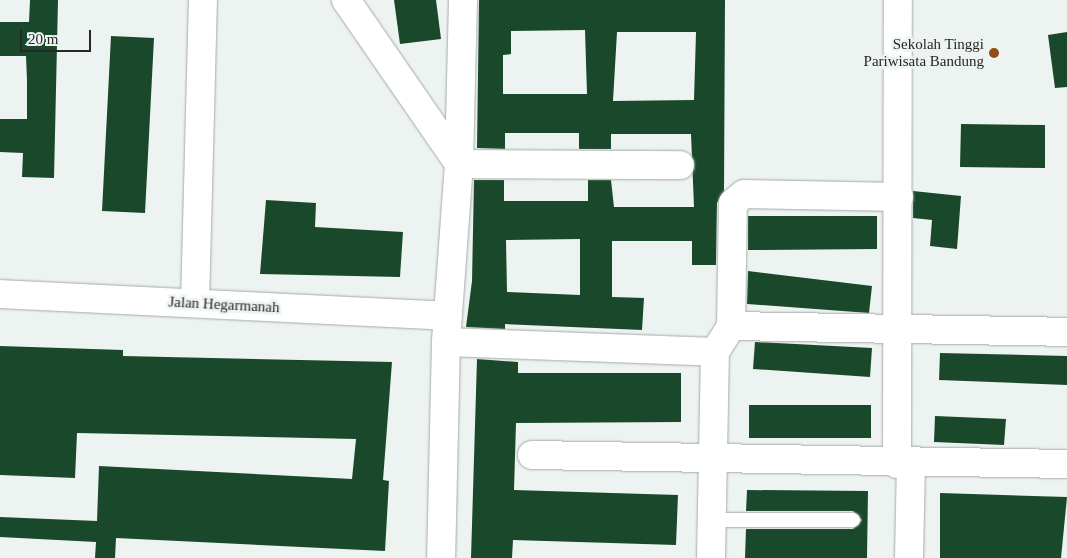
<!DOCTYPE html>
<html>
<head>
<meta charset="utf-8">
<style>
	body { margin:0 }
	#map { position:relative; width:1067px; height:558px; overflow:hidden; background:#edf3f1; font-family:Georgia,serif }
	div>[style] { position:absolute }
	.building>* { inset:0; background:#19492a }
	.roads { filter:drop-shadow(0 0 1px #a5aaa9) drop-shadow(0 0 1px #a5aaa9) }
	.lane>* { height:14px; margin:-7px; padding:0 7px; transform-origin:7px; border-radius:7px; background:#fff }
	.street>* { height:28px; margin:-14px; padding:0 14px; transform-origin:14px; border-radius:14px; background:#fff }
	.dots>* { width:14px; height:14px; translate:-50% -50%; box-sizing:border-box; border:2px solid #edf3f1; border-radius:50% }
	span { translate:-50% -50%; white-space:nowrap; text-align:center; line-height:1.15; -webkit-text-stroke:5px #edf3f1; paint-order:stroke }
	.poi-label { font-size:15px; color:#252827 }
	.right { translate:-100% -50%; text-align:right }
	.street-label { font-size:15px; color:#252827 }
	.scale { position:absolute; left:20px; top:30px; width:71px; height:22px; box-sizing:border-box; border:2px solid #252827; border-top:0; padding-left:6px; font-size:15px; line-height:18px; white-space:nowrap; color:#252827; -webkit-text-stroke:4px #edf3f1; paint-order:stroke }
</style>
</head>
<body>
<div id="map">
	<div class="building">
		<i style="clip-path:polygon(30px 0,58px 0,54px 178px,22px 177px,23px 153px,0 152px,0 119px,27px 119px,27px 80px,26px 56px,0 56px,0 22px,29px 22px)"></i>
		<i style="clip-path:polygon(394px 0,436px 0,441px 39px,400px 44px)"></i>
		<i style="clip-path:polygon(evenodd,479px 0,725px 0,724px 191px,717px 203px,716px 265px,692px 265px,692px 241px,612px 241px,612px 297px,644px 298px,642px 330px,505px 324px,505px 329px,466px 327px,472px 281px,474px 180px,504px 180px,504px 201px,588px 201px,588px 180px,611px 180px,614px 207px,694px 207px,691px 134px,611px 134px,611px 149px,579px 149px,579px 133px,505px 133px,505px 149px,477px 148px,479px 0,585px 30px,587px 94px,503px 94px,503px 55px,511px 54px,511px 31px,585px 30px,479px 0,617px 32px,696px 32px,694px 100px,613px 101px,617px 32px,479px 0,580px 239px,580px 295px,507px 292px,506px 240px,580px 239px)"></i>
		<i style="clip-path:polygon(1067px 32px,1067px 87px,1055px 88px,1048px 35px)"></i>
		<i style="clip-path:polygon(111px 36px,154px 38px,145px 213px,102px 211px)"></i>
		<i style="clip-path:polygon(961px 124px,1045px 125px,1045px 168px,960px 167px)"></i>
		<i style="clip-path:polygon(913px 191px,961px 196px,957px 249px,930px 246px,932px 220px,913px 218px)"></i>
		<i style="clip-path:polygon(266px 200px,316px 203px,315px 227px,403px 232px,400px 277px,260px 274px)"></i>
		<i style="clip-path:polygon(748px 216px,877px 216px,877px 249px,748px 250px)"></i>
		<i style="clip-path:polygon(748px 271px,872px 286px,869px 313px,747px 304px)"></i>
		<i style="clip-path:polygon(755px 342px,872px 348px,870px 377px,753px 369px)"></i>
		<i style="clip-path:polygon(0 346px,123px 350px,123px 356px,392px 362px,383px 480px,389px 481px,385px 551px,116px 538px,115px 558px,95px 558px,96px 542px,0 537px,0 517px,97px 521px,99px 466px,352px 479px,356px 439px,77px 433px,75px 478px,0 475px)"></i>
		<i style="clip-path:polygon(940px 353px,1067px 356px,1067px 385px,939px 380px)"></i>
		<i style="clip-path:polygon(477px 359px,518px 362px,518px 373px,681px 373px,681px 422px,516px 423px,514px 490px,678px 495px,676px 545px,513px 540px,512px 558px,471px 558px)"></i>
		<i style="clip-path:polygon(749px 405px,871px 405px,871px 438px,749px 438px)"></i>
		<i style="clip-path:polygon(935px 416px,1006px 419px,1004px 445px,934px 442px)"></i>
		<i style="clip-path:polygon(747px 490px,868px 491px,867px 558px,745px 558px,746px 529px,853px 529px,862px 520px,853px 511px,746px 511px)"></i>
		<i style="clip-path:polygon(940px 493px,1067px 497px,1061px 558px,940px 558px)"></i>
	</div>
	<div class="roads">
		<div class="lane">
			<i style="left:713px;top:520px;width:140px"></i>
		</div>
		<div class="street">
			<i style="left:346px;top:0;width:199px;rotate:55.4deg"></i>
			<i style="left:459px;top:164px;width:178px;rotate:94.2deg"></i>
			<i style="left:446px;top:342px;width:216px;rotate:91.3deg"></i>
			<i style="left:463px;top:0;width:164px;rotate:91.4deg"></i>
			<i style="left:459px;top:164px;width:221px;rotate:0.3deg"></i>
			<i style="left:0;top:294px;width:448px;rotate:2.8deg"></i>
			<i style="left:195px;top:303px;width:303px;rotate:-88.5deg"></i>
			<i style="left:731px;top:326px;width:336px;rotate:1deg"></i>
			<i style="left:446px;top:342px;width:269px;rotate:2.1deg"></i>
			<i style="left:532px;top:455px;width:535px;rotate:0.96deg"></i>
			<i style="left:897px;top:464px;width:464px;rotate:-89.9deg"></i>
			<i style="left:711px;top:558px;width:206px;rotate:-88.9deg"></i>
			<i style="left:715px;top:352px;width:31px;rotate:-58deg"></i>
			<i style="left:731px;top:326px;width:123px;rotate:-89.1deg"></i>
			<i style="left:733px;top:203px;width:14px;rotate:-39deg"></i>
			<i style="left:744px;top:194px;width:155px;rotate:1.1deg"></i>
			<i style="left:909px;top:558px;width:94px;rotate:-88.8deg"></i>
		</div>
	</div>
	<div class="dots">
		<i style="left:994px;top:53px;background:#8e4c1a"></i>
	</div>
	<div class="poi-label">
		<span class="right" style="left:984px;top:53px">Sekolah Tinggi<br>Pariwisata Bandung</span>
	</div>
	<div class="street-label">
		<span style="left:224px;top:305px;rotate:3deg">Jalan Hegarmanah</span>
	</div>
	<div class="scale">20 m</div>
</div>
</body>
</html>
